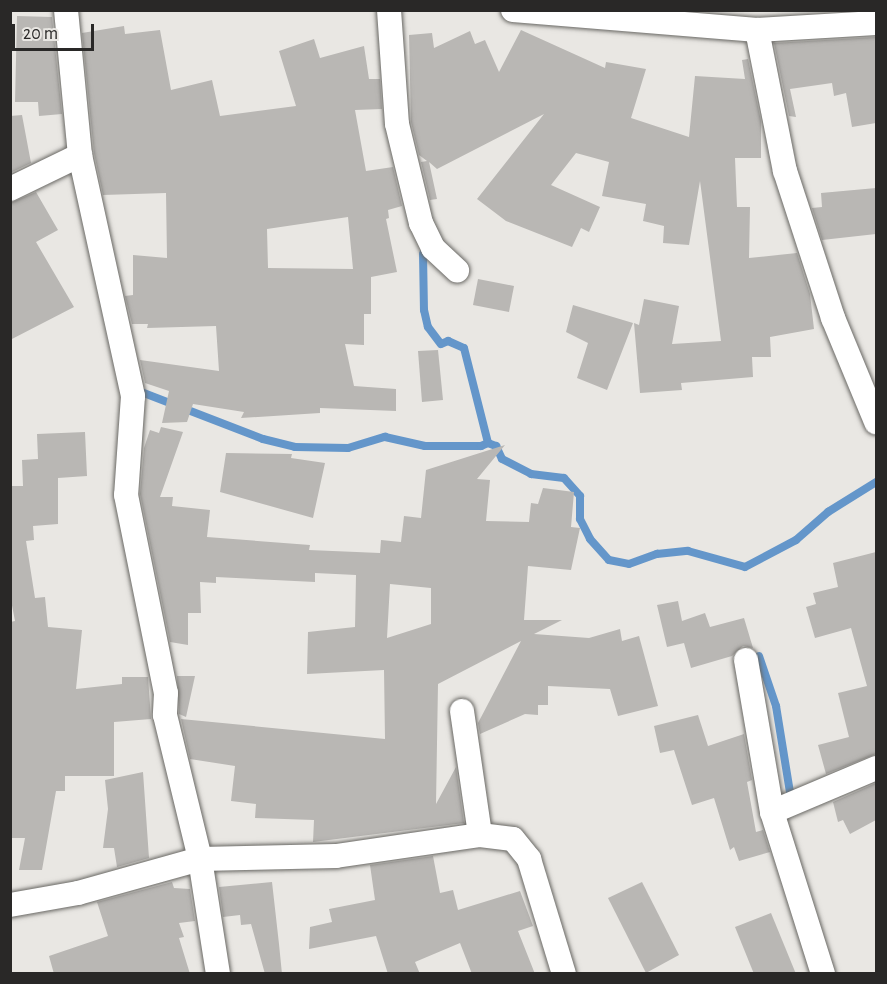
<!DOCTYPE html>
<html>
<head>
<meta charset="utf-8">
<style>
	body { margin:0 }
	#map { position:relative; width:887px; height:984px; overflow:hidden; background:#e9e7e3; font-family:"Alegreya Sans",sans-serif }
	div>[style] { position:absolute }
	.stream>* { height:8px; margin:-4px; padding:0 4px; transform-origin:4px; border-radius:4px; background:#6496ca }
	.building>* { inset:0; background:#b9b7b4 }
	.roads { filter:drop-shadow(0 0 2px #696864) drop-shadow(0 0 2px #696864) }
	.street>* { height:24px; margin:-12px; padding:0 12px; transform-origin:12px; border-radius:12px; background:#fff }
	span { translate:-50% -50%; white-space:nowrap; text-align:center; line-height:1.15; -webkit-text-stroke:5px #e9e7e3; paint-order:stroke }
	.frame { position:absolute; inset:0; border:12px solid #292827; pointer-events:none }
	.scale { position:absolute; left:12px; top:24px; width:82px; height:27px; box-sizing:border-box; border:3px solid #292827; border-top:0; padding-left:8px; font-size:18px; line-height:21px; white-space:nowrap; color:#292827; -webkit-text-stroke:4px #e9e7e3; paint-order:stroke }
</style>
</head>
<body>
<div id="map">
	<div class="stream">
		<i style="left:423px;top:254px;width:56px;rotate:89deg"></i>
		<i style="left:424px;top:310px;width:17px;rotate:77deg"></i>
		<i style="left:428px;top:327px;width:21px;rotate:53deg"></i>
		<i style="left:441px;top:344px;width:8px;rotate:-23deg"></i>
		<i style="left:448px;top:341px;width:17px;rotate:24deg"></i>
		<i style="left:464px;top:348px;width:98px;rotate:75.8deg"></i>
		<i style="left:136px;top:390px;width:136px;rotate:21.1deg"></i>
		<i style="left:263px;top:439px;width:33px;rotate:14deg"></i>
		<i style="left:295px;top:447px;width:53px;rotate:1.1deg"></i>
		<i style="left:348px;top:448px;width:39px;rotate:-17deg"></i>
		<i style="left:385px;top:437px;width:41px;rotate:12.7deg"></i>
		<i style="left:425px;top:446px;width:56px"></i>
		<i style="left:481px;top:446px;width:8px;rotate:-23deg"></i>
		<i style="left:488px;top:443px;width:9px;rotate:21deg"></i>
		<i style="left:496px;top:446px;width:14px;rotate:65deg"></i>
		<i style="left:502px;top:459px;width:33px;rotate:27deg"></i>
		<i style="left:531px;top:474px;width:33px;rotate:7deg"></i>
		<i style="left:564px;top:478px;width:24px;rotate:48deg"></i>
		<i style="left:580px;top:496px;width:23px;rotate:90deg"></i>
		<i style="left:580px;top:519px;width:22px;rotate:63deg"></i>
		<i style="left:590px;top:539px;width:28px;rotate:48deg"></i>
		<i style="left:609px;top:560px;width:20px;rotate:11deg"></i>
		<i style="left:629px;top:564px;width:30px;rotate:-20deg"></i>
		<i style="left:657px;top:554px;width:31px;rotate:-6deg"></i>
		<i style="left:688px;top:551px;width:59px;rotate:15.7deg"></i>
		<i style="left:745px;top:567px;width:58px;rotate:-27.9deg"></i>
		<i style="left:796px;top:540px;width:43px;rotate:-41.2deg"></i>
		<i style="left:828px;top:512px;width:57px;rotate:-32deg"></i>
		<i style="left:759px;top:656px;width:53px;rotate:71.2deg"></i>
		<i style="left:776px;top:706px;width:87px;rotate:80.8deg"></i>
	</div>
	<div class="building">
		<i style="clip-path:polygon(17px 16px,52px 17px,62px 114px,39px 116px,38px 102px,15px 102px)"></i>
		<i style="clip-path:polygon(evenodd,124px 26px,125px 34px,160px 30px,171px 90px,212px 80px,220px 116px,296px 106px,279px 51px,314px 39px,320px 58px,364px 46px,369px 79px,380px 79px,382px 109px,355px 110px,366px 171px,393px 167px,402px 206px,388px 210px,389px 218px,386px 219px,397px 272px,371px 277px,371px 314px,364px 314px,364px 345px,345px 344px,354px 386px,396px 389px,396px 411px,320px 408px,320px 413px,241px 418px,244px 412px,193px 404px,187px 422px,162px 423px,169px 391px,145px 383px,140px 360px,219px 371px,216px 326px,147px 328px,148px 324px,132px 324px,125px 296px,133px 295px,133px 255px,167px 258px,166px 193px,103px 195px,94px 153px,82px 33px,124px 26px,348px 217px,353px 269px,268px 268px,267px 229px,348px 217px)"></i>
		<i style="clip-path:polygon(521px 30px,605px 68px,606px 62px,646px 69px,631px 118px,689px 137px,695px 76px,745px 79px,742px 60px,748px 59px,761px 121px,761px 158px,735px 158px,737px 207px,750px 207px,749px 258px,797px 253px,810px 294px,814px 329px,770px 337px,771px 357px,752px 357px,753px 377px,681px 383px,682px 390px,640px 393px,634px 323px,639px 325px,644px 299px,679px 306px,672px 344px,721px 341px,700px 181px,689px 245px,663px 243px,664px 226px,643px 221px,646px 204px,602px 196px,609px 162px,576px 153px,551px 185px,600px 207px,589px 232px,581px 228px,572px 247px,506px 221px,477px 199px,544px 114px,437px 169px,429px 162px,437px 199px,430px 200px,421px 162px,427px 161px,419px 155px,411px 122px,409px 35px,432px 33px,434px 48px,470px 31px,475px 44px,485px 40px,499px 72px)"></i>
		<i style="clip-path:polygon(876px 37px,876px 123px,852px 127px,846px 93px,834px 96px,832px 83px,790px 89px,796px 117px,789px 116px,774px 43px)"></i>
		<i style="clip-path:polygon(22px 115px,31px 163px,10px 173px,10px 116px)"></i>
		<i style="clip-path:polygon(876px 188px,876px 234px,822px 240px,812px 208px,822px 207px,821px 193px)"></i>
		<i style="clip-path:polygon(36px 192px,58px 230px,36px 242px,74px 307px,10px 340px,10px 203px)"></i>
		<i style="clip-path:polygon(478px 279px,514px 286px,509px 312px,473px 305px)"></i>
		<i style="clip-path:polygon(573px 305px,633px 323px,607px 390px,577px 378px,588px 343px,566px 332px)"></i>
		<i style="clip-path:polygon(438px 350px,443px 400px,422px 402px,418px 351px)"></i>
		<i style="clip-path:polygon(evenodd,161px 427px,183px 432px,160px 497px,173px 497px,172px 506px,210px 510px,207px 537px,310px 545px,309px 550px,380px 553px,381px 540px,401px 542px,404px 516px,421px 518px,426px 470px,505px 445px,477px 479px,490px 480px,486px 521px,529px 522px,531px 503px,538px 504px,543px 488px,574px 492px,571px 527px,580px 528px,571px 570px,528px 566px,524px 620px,562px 620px,534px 634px,589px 638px,620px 629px,622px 641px,639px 636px,658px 706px,618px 716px,610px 689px,548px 686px,548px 705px,538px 705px,538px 715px,525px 714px,480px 734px,478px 723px,521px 641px,438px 684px,436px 804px,456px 767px,464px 823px,313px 842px,314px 820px,255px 818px,256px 804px,231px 801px,235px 766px,190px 759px,181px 719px,385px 739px,384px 670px,307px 674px,308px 632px,355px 627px,356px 575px,315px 573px,315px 582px,216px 577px,216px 583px,200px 582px,201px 613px,188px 613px,188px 645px,170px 642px,140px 494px,144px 448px,150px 430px,159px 433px,161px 427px,390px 584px,431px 588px,431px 624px,387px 638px,390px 584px)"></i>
		<i style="clip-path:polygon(85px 432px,87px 476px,58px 478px,58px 524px,33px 526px,34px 540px,26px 541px,35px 598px,45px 597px,48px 627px,82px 630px,76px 689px,122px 684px,122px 677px,148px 677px,151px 719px,114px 722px,114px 776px,65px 776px,65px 791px,56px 791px,42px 870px,19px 870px,25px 838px,10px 838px,10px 622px,15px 621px,10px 595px,10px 486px,23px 486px,22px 460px,38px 459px,37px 434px)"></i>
		<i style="clip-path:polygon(226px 453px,292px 454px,291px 458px,325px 463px,313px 518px,220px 492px)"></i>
		<i style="clip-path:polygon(876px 552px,876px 754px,826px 774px,818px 745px,849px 737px,838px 693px,867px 686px,851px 628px,815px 638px,806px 607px,816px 604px,813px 593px,838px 587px,833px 563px)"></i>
		<i style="clip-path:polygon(678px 601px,682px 621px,705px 613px,710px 627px,744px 618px,753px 648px,743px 646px,732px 656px,691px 668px,684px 643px,667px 647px,657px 605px)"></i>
		<i style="clip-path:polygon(177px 676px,195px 676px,186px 717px,179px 714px)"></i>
		<i style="clip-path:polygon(698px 715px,708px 746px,744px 734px,752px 780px,747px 782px,756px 832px,763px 830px,770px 852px,739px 861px,734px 847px,730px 850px,714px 798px,692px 805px,674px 750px,660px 753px,654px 726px)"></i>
		<i style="clip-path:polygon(143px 772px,149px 858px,117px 867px,114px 848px,103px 848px,108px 809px,105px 780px)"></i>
		<i style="clip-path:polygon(876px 783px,876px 820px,850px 834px,843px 820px,838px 822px,833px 802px)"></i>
		<i style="clip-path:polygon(433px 856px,440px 893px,453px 890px,458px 910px,520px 891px,533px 926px,518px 931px,535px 974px,472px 974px,460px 943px,415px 962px,420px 974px,388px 974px,376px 936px,309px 949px,310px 927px,332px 922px,329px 909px,375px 900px,370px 865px)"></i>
		<i style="clip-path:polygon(172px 882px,174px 888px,190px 889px,195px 921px,179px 923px,184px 937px,179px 938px,190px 974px,54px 974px,49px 956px,108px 936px,97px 902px)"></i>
		<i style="clip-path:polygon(272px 882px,279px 944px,282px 974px,265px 974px,251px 924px,241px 925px,240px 915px,223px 917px,219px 887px)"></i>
		<i style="clip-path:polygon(642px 882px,679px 955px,646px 973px,608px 898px)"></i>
		<i style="clip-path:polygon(771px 913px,796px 974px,754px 974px,735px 927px)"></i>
	</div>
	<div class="roads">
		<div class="street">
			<i style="left:66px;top:10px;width:146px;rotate:84.5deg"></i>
			<i style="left:80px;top:155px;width:247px;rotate:77.6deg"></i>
			<i style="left:133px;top:396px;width:99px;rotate:94deg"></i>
			<i style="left:126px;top:495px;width:202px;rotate:78.6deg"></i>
			<i style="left:166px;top:693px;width:22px;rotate:93deg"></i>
			<i style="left:165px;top:715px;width:148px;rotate:76.3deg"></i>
			<i style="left:200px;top:859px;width:116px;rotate:81.1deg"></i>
			<i style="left:389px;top:10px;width:114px;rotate:86deg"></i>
			<i style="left:397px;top:124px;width:102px;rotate:76.4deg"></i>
			<i style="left:421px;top:223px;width:28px;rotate:64deg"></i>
			<i style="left:433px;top:248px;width:33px;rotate:43deg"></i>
			<i style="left:513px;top:10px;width:245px;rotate:4.7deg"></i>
			<i style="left:757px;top:30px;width:119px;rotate:-3.4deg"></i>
			<i style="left:757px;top:30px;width:144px;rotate:78.8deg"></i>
			<i style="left:785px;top:171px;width:155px;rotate:71.9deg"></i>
			<i style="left:833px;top:318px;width:113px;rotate:67.5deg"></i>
			<i style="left:10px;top:189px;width:78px;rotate:-25.9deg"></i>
			<i style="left:746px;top:660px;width:154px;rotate:80.3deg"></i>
			<i style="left:772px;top:812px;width:170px;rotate:72.5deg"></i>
			<i style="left:462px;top:711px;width:125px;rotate:81.7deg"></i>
			<i style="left:772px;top:812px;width:113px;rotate:-22.9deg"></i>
			<i style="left:10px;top:905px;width:69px;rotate:-10deg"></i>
			<i style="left:78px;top:893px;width:127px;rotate:-15.6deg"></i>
			<i style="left:200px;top:859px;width:136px;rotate:-1.3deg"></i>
			<i style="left:336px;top:856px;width:146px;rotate:-8.3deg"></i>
			<i style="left:480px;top:835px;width:33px;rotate:7deg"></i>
			<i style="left:513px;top:839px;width:26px;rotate:51deg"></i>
			<i style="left:529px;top:859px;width:120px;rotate:73.1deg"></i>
		</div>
	</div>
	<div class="frame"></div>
	<div class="scale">20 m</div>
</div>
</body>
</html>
